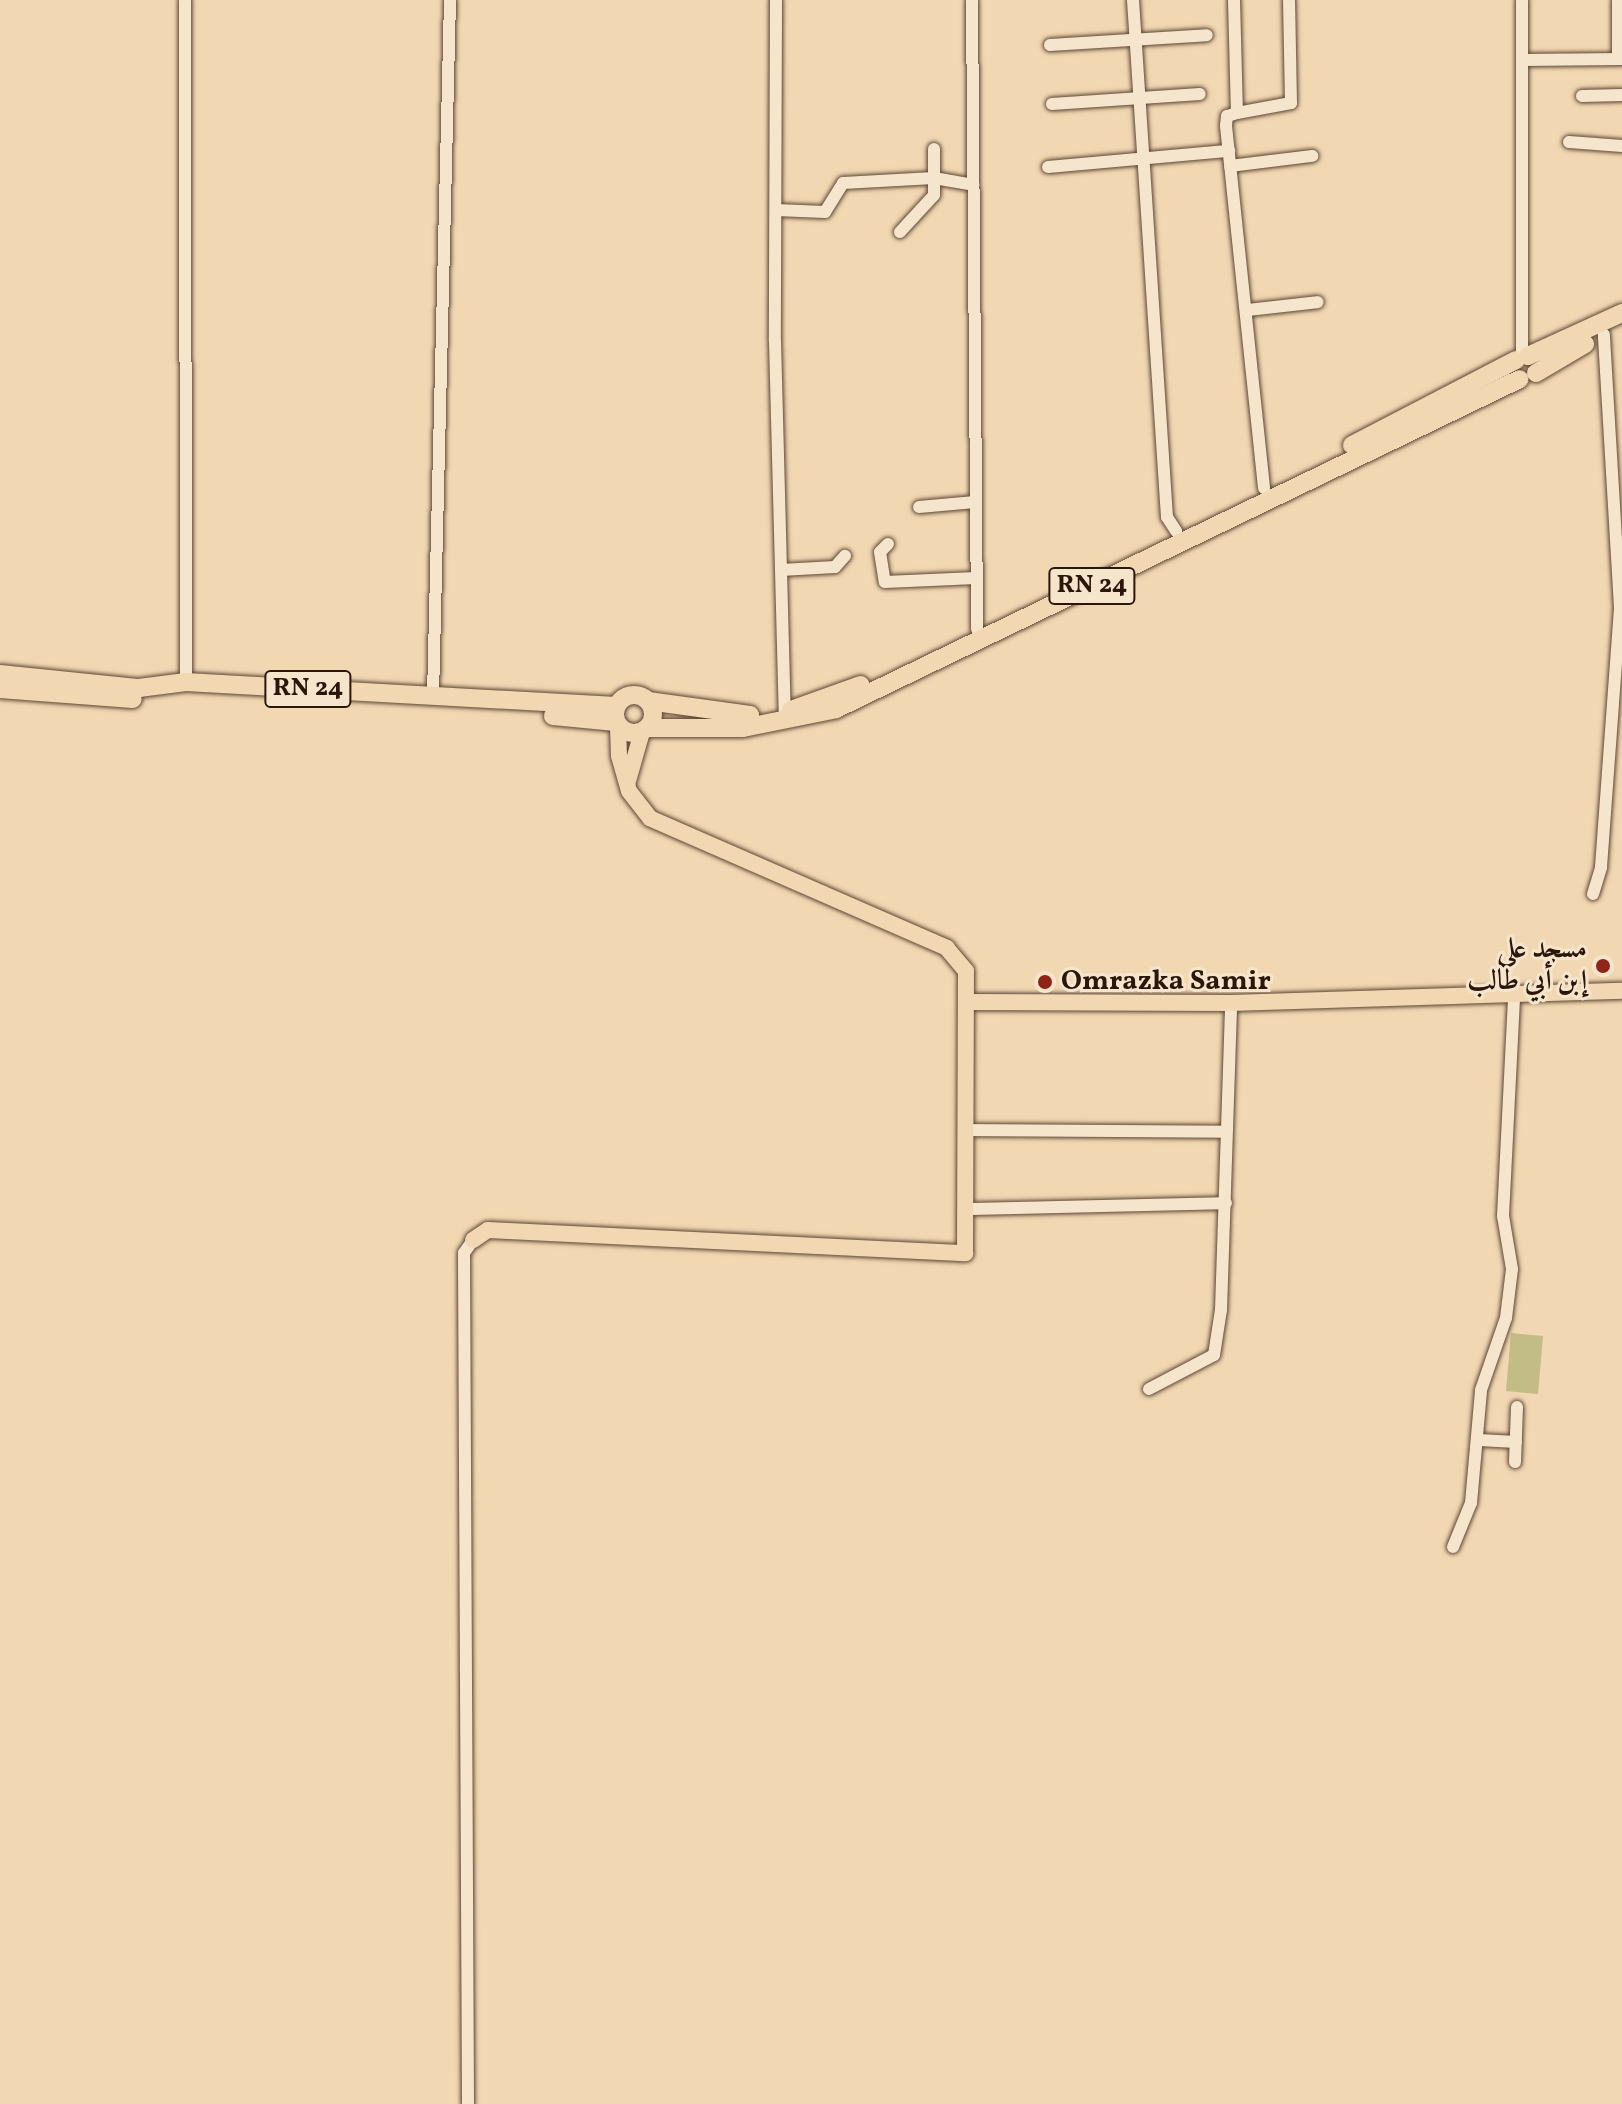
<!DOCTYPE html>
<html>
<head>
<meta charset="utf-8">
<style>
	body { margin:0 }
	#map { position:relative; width:1622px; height:2104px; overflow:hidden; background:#f1d7b2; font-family:Vollkorn,Amiri,serif }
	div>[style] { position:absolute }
	.green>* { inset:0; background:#c2bc87 }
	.roads { filter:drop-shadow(0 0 2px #5d4633) drop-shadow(0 0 2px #5d4633) }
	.minor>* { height:12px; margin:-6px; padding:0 6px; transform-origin:6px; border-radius:6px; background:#f6e5cd }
	.major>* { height:16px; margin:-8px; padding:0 8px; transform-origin:8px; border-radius:8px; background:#f1d7b2 }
	.highway>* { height:18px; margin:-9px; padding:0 9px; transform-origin:9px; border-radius:9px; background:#f1d7b2 }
	.highway>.ring { margin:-9px; padding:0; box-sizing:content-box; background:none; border:18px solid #f1d7b2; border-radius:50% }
	.dots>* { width:22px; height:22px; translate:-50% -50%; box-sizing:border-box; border:4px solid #f6e5cd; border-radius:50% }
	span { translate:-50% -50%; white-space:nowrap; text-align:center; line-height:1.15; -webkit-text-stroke:6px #f6e5cd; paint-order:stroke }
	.shield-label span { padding:2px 6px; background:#f6e5cd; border:2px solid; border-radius:6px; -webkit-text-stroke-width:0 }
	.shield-label { font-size:26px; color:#2c1609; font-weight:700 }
	.poi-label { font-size:28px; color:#2c1609; font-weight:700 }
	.right { translate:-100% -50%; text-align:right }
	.left { translate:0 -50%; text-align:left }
</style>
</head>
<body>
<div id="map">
	<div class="green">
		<i style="clip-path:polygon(1511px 1333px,1543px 1336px,1538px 1394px,1506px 1391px)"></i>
	</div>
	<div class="roads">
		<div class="minor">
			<i style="left:185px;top:0;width:682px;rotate:89.92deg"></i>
			<i style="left:776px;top:0;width:341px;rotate:90.2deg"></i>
			<i style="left:775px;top:341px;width:370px;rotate:88.5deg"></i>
			<i style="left:972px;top:0;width:629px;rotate:89.54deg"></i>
			<i style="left:1133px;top:0;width:518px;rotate:86.24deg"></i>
			<i style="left:1167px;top:517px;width:17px;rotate:57deg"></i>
			<i style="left:1234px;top:0;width:113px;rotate:88.5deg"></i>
			<i style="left:1237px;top:113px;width:10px;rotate:163deg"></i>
			<i style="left:1227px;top:116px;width:10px;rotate:96deg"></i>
			<i style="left:1226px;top:126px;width:364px;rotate:84deg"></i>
			<i style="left:1618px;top:0;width:59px;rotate:90deg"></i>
			<i style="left:1050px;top:45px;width:157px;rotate:-3.6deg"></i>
			<i style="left:1522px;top:60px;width:100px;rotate:-0.6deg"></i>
			<i style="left:1582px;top:96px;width:40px;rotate:-1.4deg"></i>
			<i style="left:1052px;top:104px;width:148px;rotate:-3.9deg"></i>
			<i style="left:1237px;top:113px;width:55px;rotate:-10.5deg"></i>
			<i style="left:1291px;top:103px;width:103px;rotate:-91.1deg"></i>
			<i style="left:1569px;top:142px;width:53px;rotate:4.3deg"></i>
			<i style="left:1230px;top:166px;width:83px;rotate:-7deg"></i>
			<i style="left:1048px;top:167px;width:182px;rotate:-5.1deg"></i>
			<i style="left:776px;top:210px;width:49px;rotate:2.3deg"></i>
			<i style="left:825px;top:212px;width:34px;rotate:-58deg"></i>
			<i style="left:843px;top:183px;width:91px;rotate:-3.1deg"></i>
			<i style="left:934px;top:178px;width:40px;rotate:10deg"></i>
			<i style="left:900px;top:232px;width:50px;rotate:-47.4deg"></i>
			<i style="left:934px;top:195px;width:46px;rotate:-90deg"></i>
			<i style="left:1247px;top:310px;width:71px;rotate:-6.4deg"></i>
			<i style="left:1522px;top:356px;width:356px;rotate:-90deg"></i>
			<i style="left:919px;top:507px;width:56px;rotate:-5.1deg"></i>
			<i style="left:888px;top:544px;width:11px;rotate:135deg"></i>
			<i style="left:880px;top:552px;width:30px;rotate:81deg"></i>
			<i style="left:885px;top:582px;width:91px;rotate:-2.5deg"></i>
			<i style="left:781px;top:570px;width:54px;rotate:-3.2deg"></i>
			<i style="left:835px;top:567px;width:15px;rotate:-48deg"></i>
			<i style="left:433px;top:696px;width:696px;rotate:-88.6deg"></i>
			<i style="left:1593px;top:894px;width:28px;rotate:-73deg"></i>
			<i style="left:1601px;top:867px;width:261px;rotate:-85.8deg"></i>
			<i style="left:1620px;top:607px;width:273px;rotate:-93.4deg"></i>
			<i style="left:966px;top:1130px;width:258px;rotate:0.4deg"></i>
			<i style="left:967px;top:1209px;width:259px;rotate:-1.3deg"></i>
			<i style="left:1149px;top:1389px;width:73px;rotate:-27.6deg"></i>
			<i style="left:1214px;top:1355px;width:46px;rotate:-81.2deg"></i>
			<i style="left:1221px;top:1310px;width:307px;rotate:-88.1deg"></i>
			<i style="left:1479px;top:1440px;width:37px;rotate:3deg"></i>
			<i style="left:1515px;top:1462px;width:55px;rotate:-87.9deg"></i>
			<i style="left:1453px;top:1547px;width:48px;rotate:-67.8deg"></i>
			<i style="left:1471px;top:1503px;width:113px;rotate:-84.9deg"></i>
			<i style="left:1481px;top:1390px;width:76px;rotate:-70.9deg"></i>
			<i style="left:1506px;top:1318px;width:49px;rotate:-83deg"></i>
			<i style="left:1512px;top:1269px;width:54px;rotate:-99.6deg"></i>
			<i style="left:1503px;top:1216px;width:220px;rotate:-87.1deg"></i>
			<i style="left:468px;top:2104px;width:851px;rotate:-90.27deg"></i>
			<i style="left:464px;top:1253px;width:16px;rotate:-55deg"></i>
		</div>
		<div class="major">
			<i style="left:628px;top:781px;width:51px;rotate:-74.1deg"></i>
			<i style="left:966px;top:1002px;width:265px;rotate:0.2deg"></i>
			<i style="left:1231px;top:1003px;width:391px;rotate:-1.8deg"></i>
			<i style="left:473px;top:1240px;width:18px;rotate:-34deg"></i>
			<i style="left:488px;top:1230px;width:478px;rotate:2.8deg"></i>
			<i style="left:965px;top:1253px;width:282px;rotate:-89.8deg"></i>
			<i style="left:966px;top:971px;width:30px;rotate:-130deg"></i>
			<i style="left:947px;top:948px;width:324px;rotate:-156.4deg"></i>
			<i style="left:650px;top:818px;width:34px;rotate:-128deg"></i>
			<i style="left:629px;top:791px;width:36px;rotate:-106deg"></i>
			<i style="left:619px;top:756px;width:30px;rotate:-92deg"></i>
		</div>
		<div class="highway">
			<i style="left:1528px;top:356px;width:103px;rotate:-24.6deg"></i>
			<i style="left:1536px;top:373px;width:57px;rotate:-30.6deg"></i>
			<i style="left:1352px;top:445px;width:185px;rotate:-27.4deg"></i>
			<i style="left:0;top:674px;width:140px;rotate:5.8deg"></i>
			<i style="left:139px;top:688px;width:47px;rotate:-7.3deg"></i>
			<i style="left:186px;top:682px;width:431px;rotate:3.2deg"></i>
			<i style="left:0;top:689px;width:133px;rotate:4.3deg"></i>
			<i class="ring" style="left:615px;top:695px;width:20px;height:20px"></i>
			<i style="left:648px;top:701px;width:103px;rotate:7.8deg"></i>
			<i style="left:791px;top:710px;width:74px;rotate:-19.7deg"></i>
			<i style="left:553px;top:716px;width:63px;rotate:5.4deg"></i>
			<i style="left:647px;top:728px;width:96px"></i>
			<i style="left:743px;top:728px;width:95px;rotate:-11.5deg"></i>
			<i style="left:836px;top:709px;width:759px;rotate:-25.76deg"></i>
		</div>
	</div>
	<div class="dots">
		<i style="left:1603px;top:966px;background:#8f2418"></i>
		<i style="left:1045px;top:982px;background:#8f2418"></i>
	</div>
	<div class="shield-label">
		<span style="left:1092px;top:586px">RN 24</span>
		<span style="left:308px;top:689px">RN 24</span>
	</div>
	<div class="poi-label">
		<span class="right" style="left:1587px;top:966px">مسجد علي<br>إبن أبي طالب</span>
		<span class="left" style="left:1061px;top:982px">Omrazka Samir</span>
	</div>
</div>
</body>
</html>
